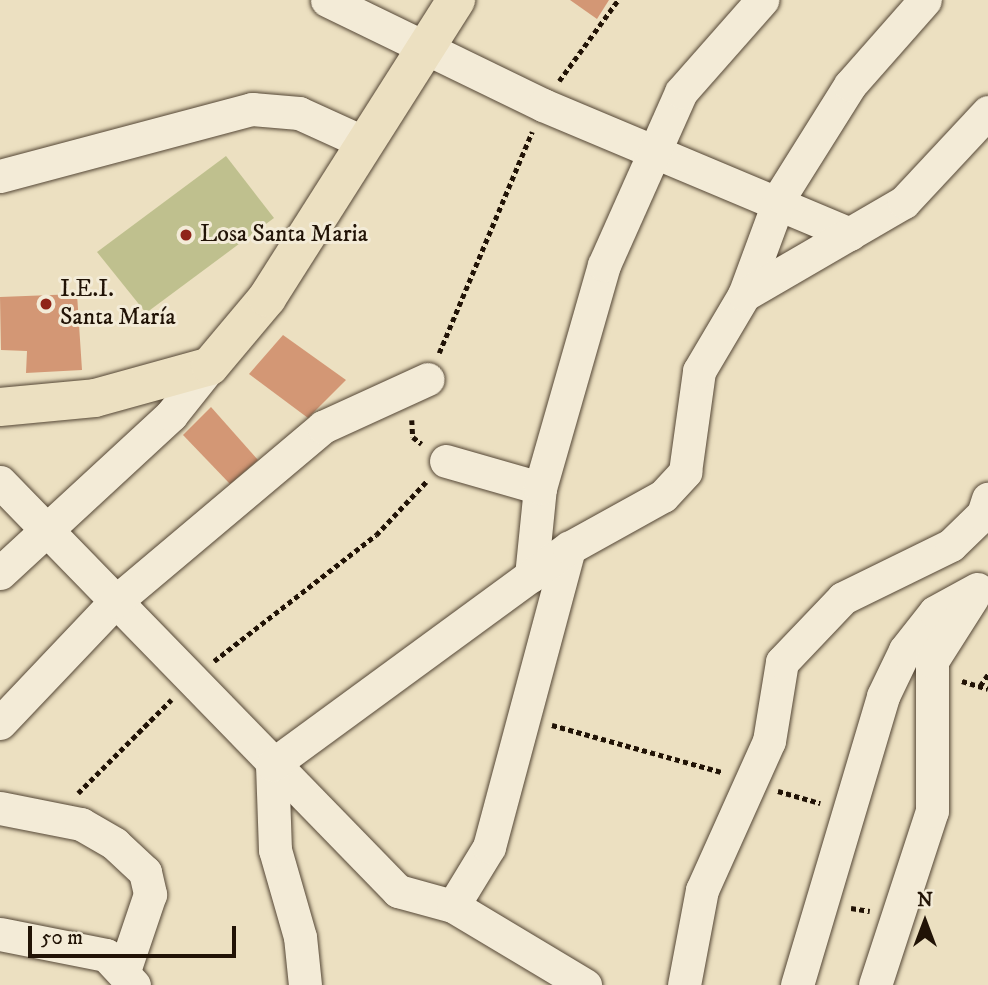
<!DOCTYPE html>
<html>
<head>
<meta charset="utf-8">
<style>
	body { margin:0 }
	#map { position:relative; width:988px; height:985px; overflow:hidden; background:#ece0c1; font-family:"IM FELL DW Pica",serif }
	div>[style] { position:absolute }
	.green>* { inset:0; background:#bfc08e }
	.building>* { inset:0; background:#d39775 }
	.path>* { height:4.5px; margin-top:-2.25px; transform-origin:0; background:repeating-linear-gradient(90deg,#211306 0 5px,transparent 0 8.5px) }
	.roads { filter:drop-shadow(0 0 2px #544635) drop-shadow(0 0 2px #544635) }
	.minor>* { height:33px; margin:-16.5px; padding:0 16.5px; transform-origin:16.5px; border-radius:16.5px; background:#f3ebd7 }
	.major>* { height:38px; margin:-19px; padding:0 19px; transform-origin:19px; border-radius:19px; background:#ece0c1 }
	.dots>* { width:19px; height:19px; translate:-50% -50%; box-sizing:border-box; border:4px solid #f3ebd7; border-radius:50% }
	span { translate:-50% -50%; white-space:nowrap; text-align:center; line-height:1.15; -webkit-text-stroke:6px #f3ebd7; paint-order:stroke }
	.poi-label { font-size:24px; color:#211306 }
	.left { translate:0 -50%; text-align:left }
	.north { position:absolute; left:890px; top:887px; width:70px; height:70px; -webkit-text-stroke:5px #f3ebd7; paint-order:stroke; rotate:0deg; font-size:19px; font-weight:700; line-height:28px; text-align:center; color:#211306 }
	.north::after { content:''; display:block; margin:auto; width:24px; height:32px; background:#211306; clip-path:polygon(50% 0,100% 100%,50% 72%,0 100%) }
	.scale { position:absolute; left:28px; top:926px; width:208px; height:32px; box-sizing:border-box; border:4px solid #211306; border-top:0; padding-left:9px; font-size:21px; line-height:24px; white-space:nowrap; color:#211306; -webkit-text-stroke:5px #f3ebd7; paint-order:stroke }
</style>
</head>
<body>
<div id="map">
	<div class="green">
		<i style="clip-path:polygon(226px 156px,274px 218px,146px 313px,97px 252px)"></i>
	</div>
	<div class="building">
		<i style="clip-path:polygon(570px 0,609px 0,597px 19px)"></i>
		<i style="clip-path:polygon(77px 294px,82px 370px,26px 373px,27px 351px,1px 350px,0 297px)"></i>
		<i style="clip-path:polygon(283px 335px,346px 380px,308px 418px,249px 374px)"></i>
		<i style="clip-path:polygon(211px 407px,258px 460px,230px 484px,183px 435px)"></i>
	</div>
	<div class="path">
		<i style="left:559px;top:81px;width:100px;rotate:-53.9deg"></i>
		<i style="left:439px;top:353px;width:240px;rotate:-67.2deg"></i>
		<i style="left:412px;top:420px;width:17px;rotate:87deg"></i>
		<i style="left:413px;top:437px;width:11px;rotate:38deg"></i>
		<i style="left:214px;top:661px;width:205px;rotate:-37.9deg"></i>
		<i style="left:376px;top:535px;width:73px;rotate:-46.7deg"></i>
		<i style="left:962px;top:681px;width:27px;rotate:17deg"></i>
		<i style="left:980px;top:686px;width:14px;rotate:-56deg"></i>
		<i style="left:552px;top:725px;width:176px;rotate:15.5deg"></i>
		<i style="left:778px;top:791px;width:44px;rotate:15.9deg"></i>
		<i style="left:78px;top:793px;width:132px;rotate:-45deg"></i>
		<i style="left:851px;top:908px;width:19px;rotate:9deg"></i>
	</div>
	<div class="roads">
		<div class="minor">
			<i style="left:327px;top:0;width:240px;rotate:25.9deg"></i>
			<i style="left:543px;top:105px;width:333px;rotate:22.8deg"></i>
			<i style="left:0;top:176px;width:261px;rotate:-14.9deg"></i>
			<i style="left:252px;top:109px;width:47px;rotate:4.9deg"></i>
			<i style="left:299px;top:113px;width:70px;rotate:24.4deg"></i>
			<i style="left:744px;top:295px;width:107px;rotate:-69.7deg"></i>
			<i style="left:781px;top:195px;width:130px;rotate:-57.9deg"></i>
			<i style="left:850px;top:85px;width:113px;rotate:-48.6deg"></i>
			<i style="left:446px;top:461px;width:98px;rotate:16deg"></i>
			<i style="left:0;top:482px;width:571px;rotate:45.78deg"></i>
			<i style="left:398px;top:891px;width:57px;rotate:15.3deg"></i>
			<i style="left:453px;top:906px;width:154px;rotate:30.9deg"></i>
			<i style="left:0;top:573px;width:233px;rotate:-42.7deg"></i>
			<i style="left:171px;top:415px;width:63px;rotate:-51.5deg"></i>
			<i style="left:531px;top:576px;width:88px;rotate:-84.2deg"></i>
			<i style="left:540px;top:488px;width:232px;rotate:-74deg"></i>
			<i style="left:604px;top:265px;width:189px;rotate:-66deg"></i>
			<i style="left:681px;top:92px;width:123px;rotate:-48.6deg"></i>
			<i style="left:0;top:723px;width:167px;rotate:-46.5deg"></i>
			<i style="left:115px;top:602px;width:272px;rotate:-40.1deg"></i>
			<i style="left:323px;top:427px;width:115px;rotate:-24.6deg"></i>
			<i style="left:0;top:808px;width:83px;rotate:11.2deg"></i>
			<i style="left:81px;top:824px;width:39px;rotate:30deg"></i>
			<i style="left:115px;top:844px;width:41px;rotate:43deg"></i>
			<i style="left:145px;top:872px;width:23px;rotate:77deg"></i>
			<i style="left:150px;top:894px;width:78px;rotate:108.7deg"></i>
			<i style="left:453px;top:906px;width:69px;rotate:-58.6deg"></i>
			<i style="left:489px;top:847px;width:310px;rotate:-75deg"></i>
			<i style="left:0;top:934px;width:108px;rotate:11.2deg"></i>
			<i style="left:106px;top:955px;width:41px;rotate:47deg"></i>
			<i style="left:305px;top:985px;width:48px;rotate:-95.9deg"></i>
			<i style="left:300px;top:937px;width:91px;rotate:-106deg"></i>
			<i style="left:275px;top:850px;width:85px;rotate:-92deg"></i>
			<i style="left:272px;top:765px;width:368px;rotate:-36.2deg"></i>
			<i style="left:569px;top:548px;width:107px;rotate:-29deg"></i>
			<i style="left:663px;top:496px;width:33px;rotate:-47deg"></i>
			<i style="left:685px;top:472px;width:102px;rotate:-82.1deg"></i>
			<i style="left:699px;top:371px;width:88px;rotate:-59.4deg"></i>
			<i style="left:744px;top:295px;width:185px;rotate:-30.2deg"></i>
			<i style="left:904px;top:202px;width:123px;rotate:-47deg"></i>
			<i style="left:684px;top:985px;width:97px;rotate:-79.3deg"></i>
			<i style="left:702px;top:890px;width:163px;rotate:-65.8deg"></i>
			<i style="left:769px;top:741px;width:80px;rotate:-80.7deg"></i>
			<i style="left:782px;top:662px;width:88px;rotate:-46.4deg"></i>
			<i style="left:843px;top:598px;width:120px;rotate:-26.1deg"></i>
			<i style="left:951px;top:545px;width:45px;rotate:-44.1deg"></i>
			<i style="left:983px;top:514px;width:16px;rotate:-72deg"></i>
			<i style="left:797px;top:985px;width:302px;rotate:-73.4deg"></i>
			<i style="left:883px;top:696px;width:51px;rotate:-64.4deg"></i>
			<i style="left:905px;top:650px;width:48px;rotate:-51.7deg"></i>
			<i style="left:935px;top:612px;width:48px;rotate:-28.7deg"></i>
			<i style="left:875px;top:985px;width:183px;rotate:-71.9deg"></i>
			<i style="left:932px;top:811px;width:150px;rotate:-90deg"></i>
			<i style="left:932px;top:661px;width:75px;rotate:-57.6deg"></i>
		</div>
		<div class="major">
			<i style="left:0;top:407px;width:95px;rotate:-5.4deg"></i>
			<i style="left:95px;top:398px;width:119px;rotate:-15.5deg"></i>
			<i style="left:210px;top:366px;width:89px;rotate:-50deg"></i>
			<i style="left:267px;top:298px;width:353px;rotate:-57.6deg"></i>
		</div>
	</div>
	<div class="dots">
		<i style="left:186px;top:235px;background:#8f2418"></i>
		<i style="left:46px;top:304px;background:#8f2418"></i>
	</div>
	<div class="poi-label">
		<span class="left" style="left:200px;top:235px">Losa Santa Maria</span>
		<span class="left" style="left:60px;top:304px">I.E.I.<br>Santa María</span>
	</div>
	<div class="north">N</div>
	<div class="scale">50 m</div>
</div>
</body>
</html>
